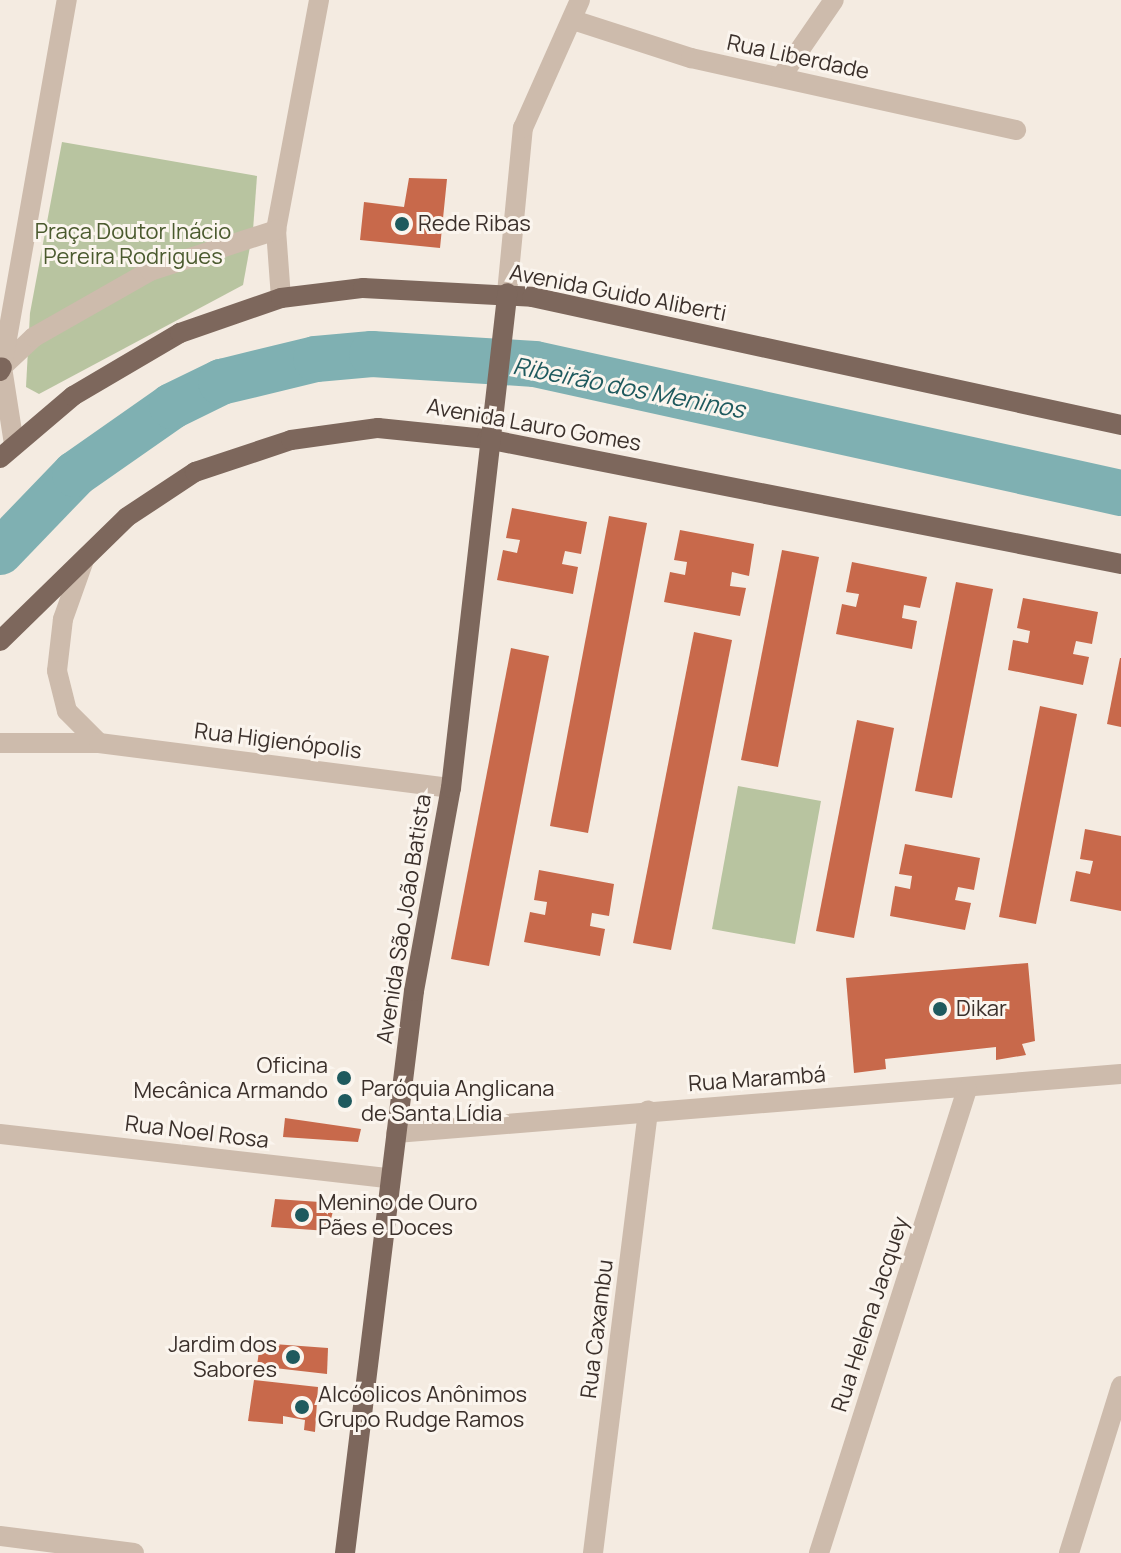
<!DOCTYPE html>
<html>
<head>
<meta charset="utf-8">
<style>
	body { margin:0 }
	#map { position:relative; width:1121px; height:1553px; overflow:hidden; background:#f4ebe1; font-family:Manrope,sans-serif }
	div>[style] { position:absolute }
	.green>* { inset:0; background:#b8c4a0 }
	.river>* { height:46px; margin:-23px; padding:0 23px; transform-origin:23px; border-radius:23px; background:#7fb0b2 }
	.building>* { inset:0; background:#c8694b }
	.minor>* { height:20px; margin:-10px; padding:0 10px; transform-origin:10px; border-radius:10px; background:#cdbbac }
	.major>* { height:20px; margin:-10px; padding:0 10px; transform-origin:10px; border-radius:10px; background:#7d675c }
	.dots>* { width:22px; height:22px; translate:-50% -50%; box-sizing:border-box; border:4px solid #fbf5ee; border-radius:50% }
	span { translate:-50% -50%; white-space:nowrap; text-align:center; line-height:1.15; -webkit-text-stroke:6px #fbf5ee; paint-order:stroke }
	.street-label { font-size:22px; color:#3b302b }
	.poi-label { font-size:22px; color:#3b302b }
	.left { translate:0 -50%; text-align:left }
	.right { translate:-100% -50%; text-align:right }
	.park-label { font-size:22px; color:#4a5a2e }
	.water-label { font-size:24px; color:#1f5a5e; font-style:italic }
</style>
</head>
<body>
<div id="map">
	<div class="green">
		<i style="clip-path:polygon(62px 142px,257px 176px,253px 230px,243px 285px,39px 394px,26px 387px,30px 313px)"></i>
		<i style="clip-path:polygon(738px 786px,821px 801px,795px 944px,712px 929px)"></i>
	</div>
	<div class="river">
		<i style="left:0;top:552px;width:108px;rotate:-46.1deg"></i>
		<i style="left:75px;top:474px;width:118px;rotate:-35deg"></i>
		<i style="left:172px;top:406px;width:55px;rotate:-26.1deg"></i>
		<i style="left:221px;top:382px;width:98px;rotate:-13.6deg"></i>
		<i style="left:316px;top:359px;width:56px;rotate:-5.1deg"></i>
		<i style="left:372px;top:354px;width:163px;rotate:3.5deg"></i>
		<i style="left:535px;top:364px;width:600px;rotate:12.41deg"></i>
	</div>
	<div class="building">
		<i style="clip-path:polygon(409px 178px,447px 179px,440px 248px,360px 240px,364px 202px,404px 207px)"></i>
		<i style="clip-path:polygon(512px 508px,587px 522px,581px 554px,565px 551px,562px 564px,578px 567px,573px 594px,497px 580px,503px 550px,517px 553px,520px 540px,506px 538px)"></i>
		<i style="clip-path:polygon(609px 516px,647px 523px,588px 833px,550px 826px)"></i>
		<i style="clip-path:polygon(680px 530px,754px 544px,749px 576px,732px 572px,730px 586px,746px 588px,740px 616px,664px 602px,670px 572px,685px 575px,687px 562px,674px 560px)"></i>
		<i style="clip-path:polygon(782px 550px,819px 557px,778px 767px,741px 760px)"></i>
		<i style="clip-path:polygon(852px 562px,927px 577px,920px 608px,904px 605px,902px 618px,917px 621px,912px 649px,836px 634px,842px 604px,856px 607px,859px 594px,846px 592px)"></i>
		<i style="clip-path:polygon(956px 582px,993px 589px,952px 798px,915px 791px)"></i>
		<i style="clip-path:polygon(1023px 598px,1098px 612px,1092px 644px,1076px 641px,1073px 654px,1089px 657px,1083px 685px,1008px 670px,1013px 640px,1028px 643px,1030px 631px,1017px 628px)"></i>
		<i style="clip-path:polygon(694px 632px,732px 640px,671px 950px,633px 943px)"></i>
		<i style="clip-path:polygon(511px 648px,549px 656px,489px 966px,451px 959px)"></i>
		<i style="clip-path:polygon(1120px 658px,1121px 658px,1121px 727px,1107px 724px)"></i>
		<i style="clip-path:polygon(1040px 706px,1077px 714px,1036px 924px,999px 917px)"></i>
		<i style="clip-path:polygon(857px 720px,894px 728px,854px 938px,816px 931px)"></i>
		<i style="clip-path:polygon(1085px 829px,1121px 836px,1121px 911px,1070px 901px,1076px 871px,1090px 874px,1093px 861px,1080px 859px)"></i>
		<i style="clip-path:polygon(905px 844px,980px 858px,974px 890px,958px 887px,955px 900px,971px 903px,965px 930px,890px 916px,895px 886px,910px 889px,912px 876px,899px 874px)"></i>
		<i style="clip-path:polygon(539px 870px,614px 884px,609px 916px,592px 913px,590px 926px,605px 929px,600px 956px,524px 942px,530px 912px,545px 915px,547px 902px,534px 900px)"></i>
		<i style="clip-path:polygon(1028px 963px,1035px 1041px,1022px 1044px,1026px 1055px,996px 1060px,996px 1047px,885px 1059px,886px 1069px,854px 1073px,846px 978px)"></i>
		<i style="clip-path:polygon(285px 1118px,361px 1129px,358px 1142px,283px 1137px)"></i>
		<i style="clip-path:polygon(275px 1199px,335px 1203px,328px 1231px,271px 1227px)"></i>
		<i style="clip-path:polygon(260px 1343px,328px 1348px,327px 1374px,257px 1366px)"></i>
		<i style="clip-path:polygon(254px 1380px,318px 1387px,315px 1432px,304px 1430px,305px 1420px,283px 1416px,283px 1424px,248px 1421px)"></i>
	</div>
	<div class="minor">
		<i style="left:573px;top:20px;width:124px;rotate:17.9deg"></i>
		<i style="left:691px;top:58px;width:333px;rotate:12.5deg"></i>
		<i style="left:781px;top:77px;width:93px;rotate:-55.5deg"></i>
		<i style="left:507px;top:293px;width:166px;rotate:-84.5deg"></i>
		<i style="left:523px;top:128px;width:140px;rotate:-66deg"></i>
		<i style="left:281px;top:298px;width:68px;rotate:-94.2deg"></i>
		<i style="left:276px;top:230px;width:234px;rotate:-79.4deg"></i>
		<i style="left:2px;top:367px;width:44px;rotate:-43.2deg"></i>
		<i style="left:34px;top:337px;width:133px;rotate:-29.6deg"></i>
		<i style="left:150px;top:271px;width:133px;rotate:-18deg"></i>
		<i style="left:14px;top:444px;width:78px;rotate:-98.9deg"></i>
		<i style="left:2px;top:367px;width:373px;rotate:-80deg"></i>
		<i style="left:84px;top:560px;width:63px;rotate:109.6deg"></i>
		<i style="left:63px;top:619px;width:52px;rotate:96.6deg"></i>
		<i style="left:57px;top:671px;width:41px;rotate:76deg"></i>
		<i style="left:67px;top:711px;width:45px;rotate:45deg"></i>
		<i style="left:0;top:743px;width:99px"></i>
		<i style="left:99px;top:743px;width:355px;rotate:7.3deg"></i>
		<i style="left:396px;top:1133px;width:727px;rotate:-4.65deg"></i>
		<i style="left:0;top:1134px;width:391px;rotate:6.5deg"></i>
		<i style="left:0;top:1536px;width:135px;rotate:7.2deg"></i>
		<i style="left:593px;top:1553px;width:446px;rotate:-82.9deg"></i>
		<i style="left:819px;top:1553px;width:487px;rotate:-72.3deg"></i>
		<i style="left:1069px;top:1553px;width:175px;rotate:-72.7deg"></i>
	</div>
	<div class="major">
		<i style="left:0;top:371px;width:4px;rotate:-63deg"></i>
		<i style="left:0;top:458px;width:96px;rotate:-40.3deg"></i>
		<i style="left:73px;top:396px;width:124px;rotate:-30.5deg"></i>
		<i style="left:180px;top:333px;width:107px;rotate:-19.1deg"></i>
		<i style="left:281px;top:298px;width:83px;rotate:-7deg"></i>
		<i style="left:363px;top:288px;width:169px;rotate:3deg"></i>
		<i style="left:532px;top:297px;width:603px;rotate:12.26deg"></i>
		<i style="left:0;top:641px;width:177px;rotate:-44.3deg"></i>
		<i style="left:127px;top:517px;width:82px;rotate:-33.5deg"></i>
		<i style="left:195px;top:472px;width:101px;rotate:-18.4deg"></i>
		<i style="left:291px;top:440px;width:88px;rotate:-7.9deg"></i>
		<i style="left:378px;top:428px;width:110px;rotate:5.8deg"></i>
		<i style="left:487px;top:439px;width:646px;rotate:11.15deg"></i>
		<i style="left:345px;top:1553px;width:566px;rotate:-83deg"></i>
		<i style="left:414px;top:991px;width:206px;rotate:-79.7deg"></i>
		<i style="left:451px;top:788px;width:498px;rotate:-83.5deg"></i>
	</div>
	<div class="dots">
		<i style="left:402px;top:224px;background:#1f5a5e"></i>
		<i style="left:940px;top:1009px;background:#1f5a5e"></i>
		<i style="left:344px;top:1078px;background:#1f5a5e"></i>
		<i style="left:345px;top:1101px;background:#1f5a5e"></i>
		<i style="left:302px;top:1215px;background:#1f5a5e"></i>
		<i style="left:293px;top:1357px;background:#1f5a5e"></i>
		<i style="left:302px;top:1407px;background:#1f5a5e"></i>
	</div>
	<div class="street-label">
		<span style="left:798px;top:57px;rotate:12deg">Rua Liberdade</span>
		<span style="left:618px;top:293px;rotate:11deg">Avenida Guido Aliberti</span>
		<span style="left:534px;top:425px;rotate:10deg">Avenida Lauro Gomes</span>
		<span style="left:278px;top:741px;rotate:7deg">Rua Higienópolis</span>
		<span style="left:404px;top:919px;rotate:-81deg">Avenida São João Batista</span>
		<span style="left:757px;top:1079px;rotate:-4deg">Rua Marambá</span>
		<span style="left:197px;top:1132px;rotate:7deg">Rua Noel Rosa</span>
		<span style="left:870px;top:1314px;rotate:-72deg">Rua Helena Jacquey</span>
		<span style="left:597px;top:1329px;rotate:-83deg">Rua Caxambu</span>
	</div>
	<div class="poi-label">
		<span class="left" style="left:418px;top:224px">Rede Ribas</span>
		<span class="left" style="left:956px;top:1009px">Dikar</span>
		<span class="right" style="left:328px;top:1078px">Oficina<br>Mecânica Armando</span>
		<span class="left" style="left:361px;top:1101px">Paróquia Anglicana<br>de Santa Lídia</span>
		<span class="left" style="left:318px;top:1215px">Menino de Ouro<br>Pães e Doces</span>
		<span class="right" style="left:277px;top:1357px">Jardim dos<br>Sabores</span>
		<span class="left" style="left:318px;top:1407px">Alcóolicos Anônimos<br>Grupo Rudge Ramos</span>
	</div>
	<div class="park-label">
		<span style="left:133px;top:244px">Praça Doutor Inácio<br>Pereira Rodrigues</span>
	</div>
	<div class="water-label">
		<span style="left:629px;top:387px;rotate:11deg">Ribeirão dos Meninos</span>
	</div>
</div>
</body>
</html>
